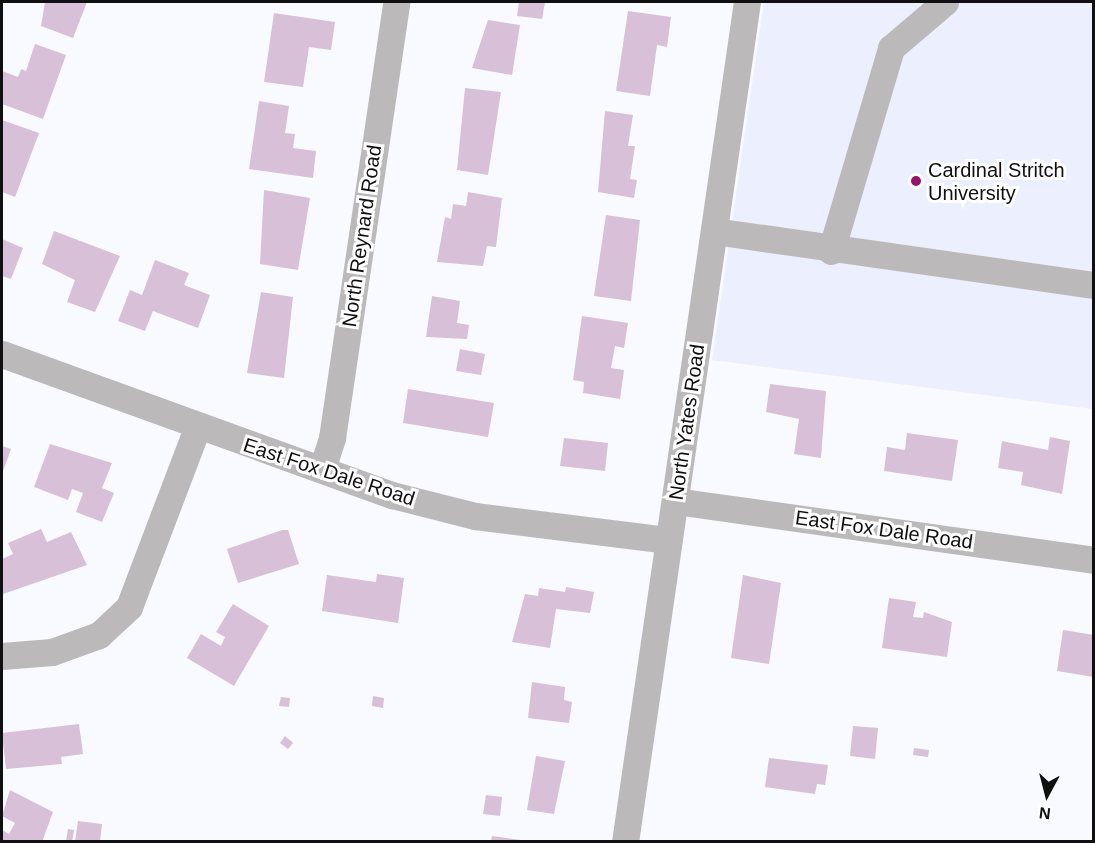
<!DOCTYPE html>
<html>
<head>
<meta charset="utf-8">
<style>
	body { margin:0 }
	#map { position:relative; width:1095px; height:843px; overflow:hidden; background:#f8faff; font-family:Arial,sans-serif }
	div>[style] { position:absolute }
	.built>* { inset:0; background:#eceffd }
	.building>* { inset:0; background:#d7c0d8 }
	.minor>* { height:27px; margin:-13.5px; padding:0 13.5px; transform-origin:13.5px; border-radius:13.5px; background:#bcb9ba }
	.dots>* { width:16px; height:16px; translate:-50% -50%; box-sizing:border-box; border:3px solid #fff; border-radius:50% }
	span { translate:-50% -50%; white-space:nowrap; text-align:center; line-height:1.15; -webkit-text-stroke:6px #fff; paint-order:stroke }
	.poi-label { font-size:20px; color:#101012 }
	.left { translate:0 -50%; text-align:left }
	.street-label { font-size:20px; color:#101012 }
	.frame { position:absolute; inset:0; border:3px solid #101012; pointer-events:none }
	.north { position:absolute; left:1017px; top:765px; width:60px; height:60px; -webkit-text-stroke:4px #fff; paint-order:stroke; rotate:187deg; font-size:16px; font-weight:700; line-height:24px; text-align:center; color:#101012 }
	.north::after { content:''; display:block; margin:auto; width:21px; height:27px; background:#101012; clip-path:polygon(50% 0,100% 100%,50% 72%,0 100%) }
</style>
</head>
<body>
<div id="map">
	<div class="built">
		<i style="clip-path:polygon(764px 2px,1093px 2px,1093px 409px,712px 360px)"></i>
	</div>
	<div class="building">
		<i style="clip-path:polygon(45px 2px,87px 2px,73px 38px,41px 26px)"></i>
		<i style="clip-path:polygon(519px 2px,545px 2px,542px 19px,517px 16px)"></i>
		<i style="clip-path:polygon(628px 11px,671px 17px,667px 47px,657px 45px,650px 96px,616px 91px)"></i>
		<i style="clip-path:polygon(274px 13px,335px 22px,331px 50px,309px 47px,303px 87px,264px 82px)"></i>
		<i style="clip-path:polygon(488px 20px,520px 25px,512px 75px,472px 68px)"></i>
		<i style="clip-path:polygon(35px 44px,66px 55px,43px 119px,2px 104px,2px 71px,18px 77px,21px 69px,26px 71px)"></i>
		<i style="clip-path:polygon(465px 88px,501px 92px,488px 175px,457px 170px)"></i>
		<i style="clip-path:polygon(259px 101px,289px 106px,285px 133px,295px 134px,293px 148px,316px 151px,313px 178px,249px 169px)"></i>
		<i style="clip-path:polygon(605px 111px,633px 115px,628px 146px,635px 146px,630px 179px,637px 180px,634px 198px,598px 192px)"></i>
		<i style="clip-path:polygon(2px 120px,39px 133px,15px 197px,2px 192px)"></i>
		<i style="clip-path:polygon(264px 190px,310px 198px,298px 270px,260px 264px)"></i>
		<i style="clip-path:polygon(468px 192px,502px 198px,496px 247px,487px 246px,483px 266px,437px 262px,445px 217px,451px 219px,453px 204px,466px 206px)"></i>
		<i style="clip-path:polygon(606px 215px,640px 220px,631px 301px,594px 296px)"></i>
		<i style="clip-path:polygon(54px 231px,120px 256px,95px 312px,67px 302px,75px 280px,42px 264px)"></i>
		<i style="clip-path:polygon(2px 239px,23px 248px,11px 279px,2px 276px)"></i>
		<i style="clip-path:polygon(155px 260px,189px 273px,184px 285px,210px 295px,198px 328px,153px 311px,145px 331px,118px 321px,130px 290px,142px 295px)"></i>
		<i style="clip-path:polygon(261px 292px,293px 297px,284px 378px,247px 373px)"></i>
		<i style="clip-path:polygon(432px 296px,460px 301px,457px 323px,469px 325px,467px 339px,426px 337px)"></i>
		<i style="clip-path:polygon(582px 316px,628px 323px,624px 348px,615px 346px,611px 368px,624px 370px,620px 399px,583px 393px,584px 382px,573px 380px)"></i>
		<i style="clip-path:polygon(460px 349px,485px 354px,481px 375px,456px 371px)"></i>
		<i style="clip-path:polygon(770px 384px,826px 391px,821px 458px,794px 454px,799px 419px,766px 412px)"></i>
		<i style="clip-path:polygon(408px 389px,494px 403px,488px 437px,403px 423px)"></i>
		<i style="clip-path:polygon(907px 433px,958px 440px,952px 481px,884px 471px,887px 447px,905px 450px)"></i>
		<i style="clip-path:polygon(1050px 437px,1070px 441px,1062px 494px,1021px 485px,1023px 472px,998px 468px,1002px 441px,1048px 450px)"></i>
		<i style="clip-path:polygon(564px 438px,608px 443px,605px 471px,560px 466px)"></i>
		<i style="clip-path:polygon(50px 444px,112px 463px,102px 488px,114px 493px,102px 522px,76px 512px,83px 493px,72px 489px,68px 500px,34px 487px)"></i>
		<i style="clip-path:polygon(2px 446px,11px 449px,2px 474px)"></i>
		<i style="clip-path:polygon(41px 529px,47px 542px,71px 532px,87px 565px,3px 594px,2px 559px,13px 554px,8px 543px)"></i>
		<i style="clip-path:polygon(282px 530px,288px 530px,299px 564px,238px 583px,227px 549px)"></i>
		<i style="clip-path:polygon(377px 574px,404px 578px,398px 623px,322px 611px,327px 575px,376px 582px)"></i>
		<i style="clip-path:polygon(743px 575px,781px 583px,769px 664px,731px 658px)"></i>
		<i style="clip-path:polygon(566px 587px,594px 592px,590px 613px,556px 609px,550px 648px,512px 642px,525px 594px,538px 596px,539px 588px,565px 592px)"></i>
		<i style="clip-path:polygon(889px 598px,916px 602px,913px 617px,923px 618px,924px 612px,952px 622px,947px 657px,882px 648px)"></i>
		<i style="clip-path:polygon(233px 604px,269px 626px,234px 686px,187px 658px,201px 634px,221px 646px,225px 637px,216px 632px)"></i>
		<i style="clip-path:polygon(1063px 630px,1094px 635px,1094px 677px,1057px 671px)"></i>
		<i style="clip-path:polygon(532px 682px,565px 687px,564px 700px,572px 702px,569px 723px,528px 718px)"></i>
		<i style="clip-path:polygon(373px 696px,384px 698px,383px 708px,372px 706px)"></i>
		<i style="clip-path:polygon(281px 697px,290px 698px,289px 707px,279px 706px)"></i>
		<i style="clip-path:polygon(79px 724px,83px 754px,61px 757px,62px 764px,6px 769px,2px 733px)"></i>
		<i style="clip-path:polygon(853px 726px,878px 728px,875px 759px,850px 756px)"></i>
		<i style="clip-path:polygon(285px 736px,293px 743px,288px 749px,280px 743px)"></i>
		<i style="clip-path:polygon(914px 748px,929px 750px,928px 757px,913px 755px)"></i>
		<i style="clip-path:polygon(536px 756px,565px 761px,554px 814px,527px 810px)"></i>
		<i style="clip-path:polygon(769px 758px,828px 765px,825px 785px,817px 784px,815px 794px,765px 787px)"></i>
		<i style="clip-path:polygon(10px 790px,53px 812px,42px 842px,2px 842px,2px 830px,9px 834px,15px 823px,2px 816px)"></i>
		<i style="clip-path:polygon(486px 795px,502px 797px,500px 816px,483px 814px)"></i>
		<i style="clip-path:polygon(78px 821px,102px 824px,100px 842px,75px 842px)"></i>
		<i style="clip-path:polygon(68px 829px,74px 830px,72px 842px,66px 841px)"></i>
		<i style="clip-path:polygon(492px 836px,521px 840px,520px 842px,491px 842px)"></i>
	</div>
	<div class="minor">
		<i style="left:714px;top:231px;width:384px;rotate:8.1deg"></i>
		<i style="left:831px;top:251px;width:212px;rotate:-73.5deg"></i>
		<i style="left:891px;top:48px;width:71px;rotate:-40.4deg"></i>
		<i style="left:2px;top:354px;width:415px;rotate:19.9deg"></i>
		<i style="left:392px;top:495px;width:86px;rotate:14.2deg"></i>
		<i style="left:475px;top:516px;width:195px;rotate:7.1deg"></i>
		<i style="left:322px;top:469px;width:33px;rotate:-72deg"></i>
		<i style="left:332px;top:438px;width:441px;rotate:-81.6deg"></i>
		<i style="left:675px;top:501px;width:423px;rotate:8deg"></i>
		<i style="left:2px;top:656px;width:50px;rotate:-4.6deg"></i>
		<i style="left:52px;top:652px;width:50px;rotate:-19.9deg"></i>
		<i style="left:99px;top:635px;width:41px;rotate:-43deg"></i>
		<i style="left:129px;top:607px;width:191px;rotate:-69.2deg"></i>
		<i style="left:625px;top:842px;width:849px;rotate:-81.74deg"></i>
	</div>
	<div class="dots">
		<i style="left:916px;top:181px;background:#94146d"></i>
	</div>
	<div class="poi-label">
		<span class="left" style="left:928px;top:182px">Cardinal Stritch<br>University</span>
	</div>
	<div class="street-label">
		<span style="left:362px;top:236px;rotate:-82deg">North Reynard Road</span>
		<span style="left:687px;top:422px;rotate:-82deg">North Yates Road</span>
		<span style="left:329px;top:472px;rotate:18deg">East Fox Dale Road</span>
		<span style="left:884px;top:530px;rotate:8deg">East Fox Dale Road</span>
	</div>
	<div class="frame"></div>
	<div class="north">N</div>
</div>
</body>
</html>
